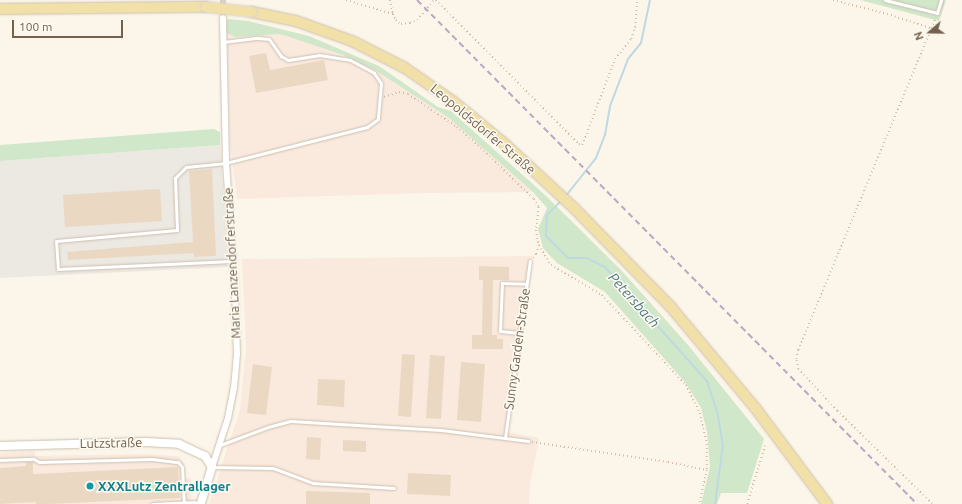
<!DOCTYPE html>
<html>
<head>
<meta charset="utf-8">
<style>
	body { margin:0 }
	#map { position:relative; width:962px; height:504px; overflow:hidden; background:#fbf6e9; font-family:Ubuntu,sans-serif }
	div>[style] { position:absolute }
	.commercial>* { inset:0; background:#faeade }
	.industrial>* { inset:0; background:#ece8e2 }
	.green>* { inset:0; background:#d1e7c9 }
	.stream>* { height:2px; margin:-1px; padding:0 1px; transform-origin:1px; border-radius:1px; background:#bfd9e3 }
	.building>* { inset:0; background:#ebd8c2 }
	.minor-tunnel>* { height:6px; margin-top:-3px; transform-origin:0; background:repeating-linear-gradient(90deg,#d9d0c2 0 6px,transparent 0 9px) }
	.path>* { height:1.5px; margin-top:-0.75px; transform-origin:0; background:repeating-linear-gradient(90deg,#d3bda6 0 1px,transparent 0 4px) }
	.roads { filter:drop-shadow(0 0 1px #ccbfb0) drop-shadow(0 0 1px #ccbfb0) }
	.service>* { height:3px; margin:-1.5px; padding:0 1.5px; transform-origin:1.5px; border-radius:1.5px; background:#fff }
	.minor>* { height:6px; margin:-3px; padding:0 3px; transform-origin:3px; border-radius:3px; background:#fff }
	.tertiary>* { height:8px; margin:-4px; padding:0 4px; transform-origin:4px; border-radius:4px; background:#fff }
	.primary>* { height:10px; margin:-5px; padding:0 5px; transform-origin:5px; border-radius:5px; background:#f2e0a9 }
	.rail>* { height:2px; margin-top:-1px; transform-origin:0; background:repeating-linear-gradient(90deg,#bba8c4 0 6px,transparent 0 10px) }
	.bridges { filter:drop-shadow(0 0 1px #d8d2ce) drop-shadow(0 0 1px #d8d2ce) }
	.primary-bridge>* { height:10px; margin:-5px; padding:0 5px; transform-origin:5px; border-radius:5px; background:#f2e0a9 }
	.dots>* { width:11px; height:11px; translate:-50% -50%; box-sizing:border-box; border:2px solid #fdfaf0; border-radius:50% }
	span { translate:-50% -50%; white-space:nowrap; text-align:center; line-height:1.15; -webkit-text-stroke:3px #fdfaf0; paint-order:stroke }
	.street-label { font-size:13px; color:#73604f }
	.culture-label { font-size:13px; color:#0d838f; font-weight:700 }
	.left { translate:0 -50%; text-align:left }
	.water-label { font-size:14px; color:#4e788a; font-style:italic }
	.north { position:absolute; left:910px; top:12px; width:40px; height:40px; -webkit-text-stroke:3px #fdfaf0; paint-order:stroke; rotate:250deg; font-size:11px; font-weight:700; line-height:16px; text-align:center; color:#73604f }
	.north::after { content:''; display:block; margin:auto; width:14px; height:18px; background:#73604f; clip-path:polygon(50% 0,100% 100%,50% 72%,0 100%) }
	.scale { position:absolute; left:12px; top:20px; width:111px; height:18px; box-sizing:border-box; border:2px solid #73604f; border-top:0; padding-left:5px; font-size:12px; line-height:14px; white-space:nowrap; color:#73604f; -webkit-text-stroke:3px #fdfaf0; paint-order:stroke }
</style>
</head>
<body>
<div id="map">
	<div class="commercial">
		<i style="clip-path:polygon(227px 33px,235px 37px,280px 34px,343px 55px,375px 70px,449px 118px,533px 192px,424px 193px,237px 199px,230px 142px)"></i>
		<i style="clip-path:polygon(532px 256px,508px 432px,539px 438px,530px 485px,529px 504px,209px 504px,240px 410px,246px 349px,242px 259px)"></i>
		<i style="clip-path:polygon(35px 451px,35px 456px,146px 454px,178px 456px,184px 463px,184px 478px,191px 478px,191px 504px,0 504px,0 453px)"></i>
	</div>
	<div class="industrial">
		<i style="clip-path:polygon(220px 145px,228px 267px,0 278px,0 161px)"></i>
	</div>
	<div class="green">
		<i style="clip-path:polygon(860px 0,946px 0,939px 21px)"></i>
		<i style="clip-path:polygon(228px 19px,248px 21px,309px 36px,379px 66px,438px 107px,451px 111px,544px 194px,621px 270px,688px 345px,764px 439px,747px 493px,721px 493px,717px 504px,701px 504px,710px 467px,707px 432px,701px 408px,685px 382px,605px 292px,557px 263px,543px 248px,538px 229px,547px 208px,533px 192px,449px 118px,375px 70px,343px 55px,280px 34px,235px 37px,227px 33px,226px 23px)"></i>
		<i style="clip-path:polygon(214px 129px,220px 132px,220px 145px,0 161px,0 145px)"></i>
	</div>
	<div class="stream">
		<i style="left:565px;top:197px;width:50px;rotate:-51.5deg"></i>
		<i style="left:596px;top:158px;width:25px;rotate:-69deg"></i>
		<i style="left:605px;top:135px;width:29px;rotate:-80deg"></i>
		<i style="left:610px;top:106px;width:50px;rotate:-69deg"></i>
		<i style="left:628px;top:59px;width:21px;rotate:-51deg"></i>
		<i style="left:641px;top:43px;width:44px;rotate:-78.2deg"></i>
		<i style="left:561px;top:201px;width:20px;rotate:135deg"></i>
		<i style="left:547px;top:215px;width:21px;rotate:93deg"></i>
		<i style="left:546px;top:236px;width:31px;rotate:45deg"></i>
		<i style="left:568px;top:258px;width:19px"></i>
		<i style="left:587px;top:258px;width:20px;rotate:27deg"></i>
		<i style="left:605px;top:267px;width:153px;rotate:48.2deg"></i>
		<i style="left:707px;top:381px;width:36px;rotate:72deg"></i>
		<i style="left:718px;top:415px;width:30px;rotate:81deg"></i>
		<i style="left:723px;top:445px;width:60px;rotate:97.7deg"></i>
	</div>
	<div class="building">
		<i style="clip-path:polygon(266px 53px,270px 70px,324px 60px,328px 80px,256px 93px,249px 56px)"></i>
		<i style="clip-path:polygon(212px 169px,216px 256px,194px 257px,194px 253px,68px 260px,67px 252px,193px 242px,189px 171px)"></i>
		<i style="clip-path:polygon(160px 189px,162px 221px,65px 227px,63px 195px)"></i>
		<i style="clip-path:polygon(479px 266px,509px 267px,509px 280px,493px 280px,492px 335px,497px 335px,497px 339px,503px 339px,503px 349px,472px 349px,472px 335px,482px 335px,483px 280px,479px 280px)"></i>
		<i style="clip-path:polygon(402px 354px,415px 355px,411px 417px,398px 416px)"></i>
		<i style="clip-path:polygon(430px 355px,445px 356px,441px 419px,426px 418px)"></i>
		<i style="clip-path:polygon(461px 362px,485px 364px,481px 422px,457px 420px)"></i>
		<i style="clip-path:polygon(253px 364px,272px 367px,266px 415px,247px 413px)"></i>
		<i style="clip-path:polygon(318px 379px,345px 380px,344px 407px,317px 405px)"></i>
		<i style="clip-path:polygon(307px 437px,321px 438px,320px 460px,306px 459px)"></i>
		<i style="clip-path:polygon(343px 440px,366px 441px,366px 452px,343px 451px)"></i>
		<i style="clip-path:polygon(26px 462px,33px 462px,33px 474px,178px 467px,180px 498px,49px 504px,36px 504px,36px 502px,0 504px,0 468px,26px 466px)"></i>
		<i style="clip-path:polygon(408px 473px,451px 475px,450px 496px,407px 494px)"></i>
		<i style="clip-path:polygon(306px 491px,370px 493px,370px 504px,306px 504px)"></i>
	</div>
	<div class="minor-tunnel">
		<i style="left:223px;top:0;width:18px;rotate:90deg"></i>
	</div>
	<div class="path">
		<i style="left:346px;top:0;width:49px;rotate:16.6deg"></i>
		<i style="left:390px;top:0;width:14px;rotate:78deg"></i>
		<i style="left:393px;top:14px;width:7px;rotate:63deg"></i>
		<i style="left:396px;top:20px;width:6px;rotate:39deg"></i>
		<i style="left:401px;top:24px;width:9px;rotate:-6deg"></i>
		<i style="left:410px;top:23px;width:8px;rotate:-23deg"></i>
		<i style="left:417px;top:20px;width:26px;rotate:-50deg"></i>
		<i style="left:436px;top:0;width:203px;rotate:45.2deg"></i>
		<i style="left:579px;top:144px;width:3px;rotate:18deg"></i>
		<i style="left:582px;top:145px;width:92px;rotate:-69deg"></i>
		<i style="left:615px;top:59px;width:26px;rotate:-51deg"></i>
		<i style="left:631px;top:39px;width:13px;rotate:-72deg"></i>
		<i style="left:635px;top:27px;width:27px;rotate:-86deg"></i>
		<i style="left:833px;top:0;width:56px;rotate:14.5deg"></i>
		<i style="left:887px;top:14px;width:46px;rotate:17.7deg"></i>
		<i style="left:384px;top:97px;width:16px;rotate:-18deg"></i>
		<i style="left:399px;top:92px;width:9px;rotate:13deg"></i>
		<i style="left:408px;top:94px;width:59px;rotate:34deg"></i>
		<i style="left:457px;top:127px;width:28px;rotate:41deg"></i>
		<i style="left:478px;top:145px;width:78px;rotate:44deg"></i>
		<i style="left:534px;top:199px;width:9px;rotate:58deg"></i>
		<i style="left:539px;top:207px;width:23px;rotate:97deg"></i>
		<i style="left:536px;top:230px;width:15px;rotate:79deg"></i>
		<i style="left:539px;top:245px;width:23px;rotate:59deg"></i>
		<i style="left:551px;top:265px;width:59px;rotate:30.5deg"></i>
		<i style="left:602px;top:295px;width:123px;rotate:47deg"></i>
		<i style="left:686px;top:385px;width:31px;rotate:63deg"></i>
		<i style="left:700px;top:413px;width:32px;rotate:77deg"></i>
		<i style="left:707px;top:444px;width:26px;rotate:90deg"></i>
		<i style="left:707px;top:470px;width:35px;rotate:102deg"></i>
		<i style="left:533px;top:258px;width:5px;rotate:-53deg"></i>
		<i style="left:536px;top:254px;width:9px;rotate:-72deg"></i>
		<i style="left:532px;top:442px;width:137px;rotate:8.4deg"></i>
		<i style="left:668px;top:462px;width:40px;rotate:12deg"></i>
		<i style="left:747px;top:504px;width:62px;rotate:-73deg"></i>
		<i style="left:932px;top:504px;width:133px;rotate:-135.6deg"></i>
		<i style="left:837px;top:411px;width:57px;rotate:-132.9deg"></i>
		<i style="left:798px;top:369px;width:10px;rotate:-101deg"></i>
		<i style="left:796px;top:359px;width:9px;rotate:-77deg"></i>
		<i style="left:798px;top:350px;width:360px;rotate:-67.5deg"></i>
	</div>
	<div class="roads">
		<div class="service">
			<i style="left:885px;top:0;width:54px;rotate:14deg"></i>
			<i style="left:937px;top:13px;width:14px;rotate:-73deg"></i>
			<i style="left:223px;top:42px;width:35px;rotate:-7deg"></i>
			<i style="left:258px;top:38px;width:11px;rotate:5deg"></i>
			<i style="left:269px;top:39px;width:21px;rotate:55deg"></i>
			<i style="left:281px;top:56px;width:8px;rotate:30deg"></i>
			<i style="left:288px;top:60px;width:31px;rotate:-9deg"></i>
			<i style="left:319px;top:55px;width:31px;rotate:9deg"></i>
			<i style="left:350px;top:60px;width:27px;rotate:28deg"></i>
			<i style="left:374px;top:73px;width:12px;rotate:55deg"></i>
			<i style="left:381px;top:83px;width:36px;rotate:95deg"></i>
			<i style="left:378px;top:119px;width:14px;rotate:144deg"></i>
			<i style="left:367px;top:127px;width:146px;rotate:165.7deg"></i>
			<i style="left:226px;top:163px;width:40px;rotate:174.3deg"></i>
			<i style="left:186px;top:167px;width:16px;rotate:135deg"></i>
			<i style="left:175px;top:178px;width:52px;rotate:87.8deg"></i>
			<i style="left:177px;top:230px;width:121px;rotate:174.8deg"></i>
			<i style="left:56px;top:241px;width:28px;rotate:86deg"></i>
			<i style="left:58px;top:269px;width:175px;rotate:-2.6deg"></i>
			<i style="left:519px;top:333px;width:19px;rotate:-174deg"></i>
			<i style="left:500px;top:331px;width:48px;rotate:-87.6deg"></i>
			<i style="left:502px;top:283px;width:24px;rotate:2deg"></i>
			<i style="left:505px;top:438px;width:179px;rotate:-82deg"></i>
			<i style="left:220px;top:445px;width:51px;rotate:-20.6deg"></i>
			<i style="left:268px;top:427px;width:23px;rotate:-15deg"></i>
			<i style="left:290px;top:421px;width:151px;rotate:3.4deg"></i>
			<i style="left:441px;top:430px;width:88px;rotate:7.2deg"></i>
			<i style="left:0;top:460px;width:34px;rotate:-2deg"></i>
			<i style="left:34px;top:459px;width:6px;rotate:31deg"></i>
			<i style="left:39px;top:462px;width:113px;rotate:-1.5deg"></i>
			<i style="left:152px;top:459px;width:26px;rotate:7deg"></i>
			<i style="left:178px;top:462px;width:6px;rotate:51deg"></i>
			<i style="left:182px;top:467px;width:36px;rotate:87deg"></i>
			<i style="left:212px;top:467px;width:61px;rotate:0.9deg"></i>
			<i style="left:273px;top:468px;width:43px;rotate:20.6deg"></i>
			<i style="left:313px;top:483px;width:81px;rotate:3.5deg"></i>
			<i style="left:152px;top:504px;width:42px;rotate:-2.7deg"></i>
			<i style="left:194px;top:502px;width:6px;rotate:18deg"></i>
		</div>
		<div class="minor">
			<i style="left:212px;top:467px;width:52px;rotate:-71.9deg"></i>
			<i style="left:228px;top:418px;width:31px;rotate:-79deg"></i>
			<i style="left:234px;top:388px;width:34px;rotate:-85deg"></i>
			<i style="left:237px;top:354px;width:65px;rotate:-91.8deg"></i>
			<i style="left:235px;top:289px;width:126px;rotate:-94.1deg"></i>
			<i style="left:226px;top:163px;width:145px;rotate:-91.2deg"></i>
		</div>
		<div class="tertiary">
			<i style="left:0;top:446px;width:146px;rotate:-1.6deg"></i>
			<i style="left:146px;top:442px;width:33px;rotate:3deg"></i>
			<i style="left:179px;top:444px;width:29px;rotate:25deg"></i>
			<i style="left:205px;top:456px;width:13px;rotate:58deg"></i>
			<i style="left:212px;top:467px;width:39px;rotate:107deg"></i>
		</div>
		<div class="primary">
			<i style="left:0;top:9px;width:206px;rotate:-0.6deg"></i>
			<i style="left:252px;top:12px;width:45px;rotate:11.6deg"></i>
			<i style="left:296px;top:21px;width:59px;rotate:19.7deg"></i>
			<i style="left:352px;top:41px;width:59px;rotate:27deg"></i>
			<i style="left:405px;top:68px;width:60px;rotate:34.8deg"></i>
			<i style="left:454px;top:102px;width:67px;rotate:39.6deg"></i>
			<i style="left:506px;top:145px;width:94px;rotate:42.8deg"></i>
			<i style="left:575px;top:209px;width:136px;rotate:45.6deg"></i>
			<i style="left:670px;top:306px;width:134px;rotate:50.1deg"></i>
			<i style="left:756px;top:409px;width:119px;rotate:53.2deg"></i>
		</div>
	</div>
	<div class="rail">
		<i style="left:417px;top:0;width:710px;rotate:45.23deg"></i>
	</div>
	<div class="bridges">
		<div class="primary-bridge">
			<i style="left:206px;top:7px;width:46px;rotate:6.2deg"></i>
		</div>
	</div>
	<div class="dots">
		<i style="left:90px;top:486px;background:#0f9aa8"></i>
	</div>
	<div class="street-label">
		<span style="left:483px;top:129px;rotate:40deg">Leopoldsdorfer Straße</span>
		<span style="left:232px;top:263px;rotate:-93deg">Maria Lanzendorferstraße</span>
		<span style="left:517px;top:349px;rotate:-82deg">Sunny Garden-Straße</span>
		<span style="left:111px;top:443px;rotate:-1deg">Lutzstraße</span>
	</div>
	<div class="culture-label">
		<span class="left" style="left:98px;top:486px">XXXLutz Zentrallager</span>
	</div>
	<div class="water-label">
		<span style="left:634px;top:300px;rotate:48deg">Petersbach</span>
	</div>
	<div class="north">N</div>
	<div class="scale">100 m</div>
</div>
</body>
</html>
